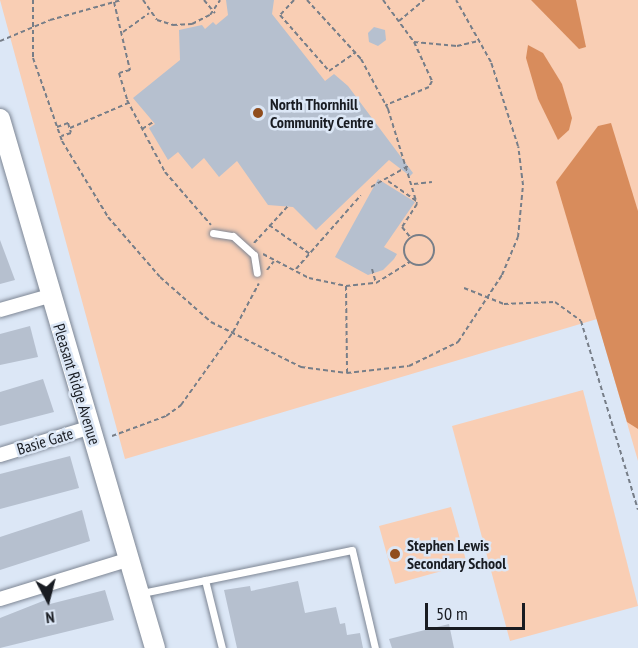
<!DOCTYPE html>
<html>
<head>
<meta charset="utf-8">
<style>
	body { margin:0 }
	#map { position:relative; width:638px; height:648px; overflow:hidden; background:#dce7f6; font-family:"PT Sans Narrow",sans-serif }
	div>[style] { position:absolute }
	.green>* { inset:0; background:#f9ceb4 }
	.forest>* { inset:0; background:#d88c5c }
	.building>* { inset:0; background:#b6c0cf }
	.path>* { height:2px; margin-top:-1px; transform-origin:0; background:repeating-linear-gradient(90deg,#777e88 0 4.5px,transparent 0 7.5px) }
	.path>.ring { margin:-1px; padding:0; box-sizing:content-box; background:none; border:2px solid #777e88; border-radius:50% }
	.roads { filter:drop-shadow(0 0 2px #7d8694) drop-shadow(0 0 2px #7d8694) }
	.lane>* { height:7px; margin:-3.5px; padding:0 3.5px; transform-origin:3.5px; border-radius:3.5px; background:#fff }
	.street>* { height:14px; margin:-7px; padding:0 7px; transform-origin:7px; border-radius:7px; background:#fff }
	.secondary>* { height:20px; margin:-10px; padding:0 10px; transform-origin:10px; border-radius:10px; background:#fff }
	.dots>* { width:16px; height:16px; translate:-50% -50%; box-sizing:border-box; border:3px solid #dce7f6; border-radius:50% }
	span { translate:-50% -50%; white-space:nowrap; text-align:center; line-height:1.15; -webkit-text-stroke:5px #dce7f6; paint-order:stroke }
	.poi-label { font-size:16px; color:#191c22; font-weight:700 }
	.left { translate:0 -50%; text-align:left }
	.street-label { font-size:16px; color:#191c22 }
	.north { position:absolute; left:18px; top:570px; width:60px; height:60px; -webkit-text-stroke:4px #dce7f6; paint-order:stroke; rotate:173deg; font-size:16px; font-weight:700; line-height:24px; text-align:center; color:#191c22 }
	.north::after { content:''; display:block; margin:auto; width:21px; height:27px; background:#191c22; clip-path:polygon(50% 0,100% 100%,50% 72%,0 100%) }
	.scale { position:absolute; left:425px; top:603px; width:100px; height:27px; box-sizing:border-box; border:3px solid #191c22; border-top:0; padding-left:8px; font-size:18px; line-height:21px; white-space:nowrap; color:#191c22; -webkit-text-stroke:4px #dce7f6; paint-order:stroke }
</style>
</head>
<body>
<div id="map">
	<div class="green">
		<i style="clip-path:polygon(0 0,638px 0,638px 461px,597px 319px,125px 459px)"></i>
		<i style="clip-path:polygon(583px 390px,638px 606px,510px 641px,452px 426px)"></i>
		<i style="clip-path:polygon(451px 507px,467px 564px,395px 584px,379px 526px)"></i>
	</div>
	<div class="forest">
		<i style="clip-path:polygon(531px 0,576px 0,586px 47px,579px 49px)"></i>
		<i style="clip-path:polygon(528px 45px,543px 53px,562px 84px,572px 118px,569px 130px,558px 140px,538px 99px,526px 58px)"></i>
		<i style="clip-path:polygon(611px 123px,638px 211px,638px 429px,627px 422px,556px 182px,598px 126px)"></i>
	</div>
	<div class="building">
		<i style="clip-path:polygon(226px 0,274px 0,272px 14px,325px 81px,334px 74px,348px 86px,413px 173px,410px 176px,389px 160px,316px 230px,293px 207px,268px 205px,237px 161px,219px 177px,204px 158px,192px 169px,178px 152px,168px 160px,149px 128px,155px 124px,133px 98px,180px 60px,179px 30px,202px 25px,205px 29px,213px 22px,216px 25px,228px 15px)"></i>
		<i style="clip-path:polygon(374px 27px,385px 30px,386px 40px,378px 46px,369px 42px,368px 33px)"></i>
		<i style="clip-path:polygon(378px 179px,415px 202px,384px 247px,397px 254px,394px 259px,383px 270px,368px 275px,335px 257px)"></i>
		<i style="clip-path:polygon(0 240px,15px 280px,0 284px)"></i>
		<i style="clip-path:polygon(30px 326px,38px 357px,0 365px,0 334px)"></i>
		<i style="clip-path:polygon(43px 379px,54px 412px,0 426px,0 392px)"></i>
		<i style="clip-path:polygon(70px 456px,79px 488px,0 509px,0 474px)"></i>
		<i style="clip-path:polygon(82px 510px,90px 541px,0 570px,0 537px)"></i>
		<i style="clip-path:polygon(298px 581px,305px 613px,336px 607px,340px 624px,345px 623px,347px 635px,360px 633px,363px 648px,237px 648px,224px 590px,250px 586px,251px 591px)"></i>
		<i style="clip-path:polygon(105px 590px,114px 620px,0 648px,0 618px,48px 599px,50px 604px)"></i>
		<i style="clip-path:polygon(449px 624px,454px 648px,392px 648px,389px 639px)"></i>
	</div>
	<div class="path">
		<i style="left:33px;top:0;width:58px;rotate:90deg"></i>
		<i style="left:33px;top:58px;width:88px;rotate:70.7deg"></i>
		<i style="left:62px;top:141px;width:89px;rotate:58.8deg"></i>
		<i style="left:108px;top:217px;width:79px;rotate:49.1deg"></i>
		<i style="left:160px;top:277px;width:68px;rotate:41.4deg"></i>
		<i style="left:211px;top:322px;width:101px;rotate:26.6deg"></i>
		<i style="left:301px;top:367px;width:46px;rotate:7.4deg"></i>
		<i style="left:347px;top:373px;width:62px;rotate:-6.4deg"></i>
		<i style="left:409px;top:366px;width:55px;rotate:-26.1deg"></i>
		<i style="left:458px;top:342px;width:80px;rotate:-56.7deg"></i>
		<i style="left:502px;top:275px;width:41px;rotate:-67.2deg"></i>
		<i style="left:518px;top:237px;width:52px;rotate:-84.5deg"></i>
		<i style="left:523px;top:185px;width:39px;rotate:-97deg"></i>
		<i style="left:518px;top:146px;width:88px;rotate:-107.8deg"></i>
		<i style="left:491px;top:62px;width:71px;rotate:-119.4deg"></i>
		<i style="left:143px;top:0;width:24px;rotate:55deg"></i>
		<i style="left:157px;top:20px;width:17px;rotate:17deg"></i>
		<i style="left:173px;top:25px;width:19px;rotate:-3deg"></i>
		<i style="left:192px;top:24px;width:20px;rotate:-27deg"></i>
		<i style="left:210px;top:15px;width:18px;rotate:-56deg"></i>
		<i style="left:204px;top:0;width:17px;rotate:50deg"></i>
		<i style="left:294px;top:0;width:21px;rotate:133deg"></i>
		<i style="left:280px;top:15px;width:74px;rotate:48.8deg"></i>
		<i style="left:329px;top:71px;width:33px;rotate:-35deg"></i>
		<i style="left:307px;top:0;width:80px;rotate:47.5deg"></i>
		<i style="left:361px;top:59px;width:57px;rotate:61.6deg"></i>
		<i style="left:388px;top:109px;width:99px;rotate:73deg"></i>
		<i style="left:417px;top:204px;width:27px;rotate:123deg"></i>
		<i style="left:402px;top:227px;width:14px;rotate:51deg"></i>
		<i style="left:383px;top:0;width:52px;rotate:53.6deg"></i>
		<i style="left:414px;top:42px;width:43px;rotate:65.2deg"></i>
		<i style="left:432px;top:81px;width:7px;rotate:117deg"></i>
		<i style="left:429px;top:87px;width:47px;rotate:157.3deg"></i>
		<i style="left:114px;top:2px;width:70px;rotate:76.8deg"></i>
		<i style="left:130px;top:70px;width:11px;rotate:165deg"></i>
		<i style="left:119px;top:73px;width:28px;rotate:73deg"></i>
		<i style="left:127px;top:100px;width:81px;rotate:62.2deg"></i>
		<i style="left:165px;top:172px;width:70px;rotate:49deg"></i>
		<i style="left:399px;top:21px;width:33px;rotate:-40deg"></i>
		<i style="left:123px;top:32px;width:32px;rotate:-36deg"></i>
		<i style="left:0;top:41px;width:54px;rotate:-22.8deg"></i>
		<i style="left:50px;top:20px;width:74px;rotate:-15.7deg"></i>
		<i style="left:414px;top:42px;width:43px;rotate:5.3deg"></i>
		<i style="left:457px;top:46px;width:22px;rotate:-13deg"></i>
		<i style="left:57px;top:127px;width:12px;rotate:-20deg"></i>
		<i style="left:68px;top:123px;width:10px;rotate:73deg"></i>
		<i style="left:71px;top:133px;width:10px;rotate:163deg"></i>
		<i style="left:70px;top:128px;width:63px;rotate:-23.3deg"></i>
		<i style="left:142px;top:129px;width:13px;rotate:-32deg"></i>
		<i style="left:388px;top:181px;width:35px;rotate:35deg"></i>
		<i style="left:414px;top:184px;width:18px;rotate:-6deg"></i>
		<i style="left:371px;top:187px;width:43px;rotate:-29.6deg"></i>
		<i style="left:269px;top:225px;width:50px;rotate:35.3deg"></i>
		<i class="ring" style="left:404px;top:235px;width:28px;height:28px"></i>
		<i style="left:254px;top:243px;width:50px;rotate:-47.4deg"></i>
		<i style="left:263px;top:254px;width:52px;rotate:27.6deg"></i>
		<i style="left:309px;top:278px;width:38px;rotate:12deg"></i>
		<i style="left:346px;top:286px;width:30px;rotate:-6deg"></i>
		<i style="left:376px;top:283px;width:40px;rotate:-32deg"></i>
		<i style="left:296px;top:269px;width:98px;rotate:-48.7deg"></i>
		<i style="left:372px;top:269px;width:15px;rotate:74deg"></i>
		<i style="left:267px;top:270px;width:11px;rotate:-52deg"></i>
		<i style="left:346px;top:286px;width:87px;rotate:89.3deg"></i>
		<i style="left:464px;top:288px;width:43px;rotate:21.8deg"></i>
		<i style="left:504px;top:304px;width:51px;rotate:-2.2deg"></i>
		<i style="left:555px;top:302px;width:32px;rotate:36deg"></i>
		<i style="left:581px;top:321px;width:197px;rotate:73.2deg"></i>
		<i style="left:112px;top:436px;width:58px;rotate:-20.3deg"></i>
		<i style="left:166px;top:416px;width:19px;rotate:-36deg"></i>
		<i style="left:181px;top:405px;width:90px;rotate:-54.5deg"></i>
		<i style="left:233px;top:332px;width:55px;rotate:-62deg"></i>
	</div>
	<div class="roads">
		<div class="lane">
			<i style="left:213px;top:233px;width:20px;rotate:9deg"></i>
			<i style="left:233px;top:236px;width:28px;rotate:42deg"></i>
			<i style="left:254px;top:255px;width:18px;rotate:81deg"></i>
			<i style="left:205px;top:580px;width:70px;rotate:76deg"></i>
			<i style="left:142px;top:593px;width:214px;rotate:-11.6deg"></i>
			<i style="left:352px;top:550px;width:101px;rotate:76.8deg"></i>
		</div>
		<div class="street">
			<i style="left:0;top:310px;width:51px;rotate:-15.9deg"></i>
			<i style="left:0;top:455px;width:95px;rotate:-17.1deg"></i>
			<i style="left:0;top:599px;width:136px;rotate:-17.1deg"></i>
		</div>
		<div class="secondary">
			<i style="left:0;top:119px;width:551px;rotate:73.67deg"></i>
		</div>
	</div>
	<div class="dots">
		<i style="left:258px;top:113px;background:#904d1d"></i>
		<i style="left:395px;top:554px;background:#904d1d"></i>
	</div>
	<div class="poi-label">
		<span class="left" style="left:270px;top:113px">North Thornhill<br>Community Centre</span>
		<span class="left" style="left:407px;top:554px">Stephen Lewis<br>Secondary School</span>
	</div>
	<div class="street-label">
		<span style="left:77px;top:384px;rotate:73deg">Pleasant Ridge Avenue</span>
		<span style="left:45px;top:441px;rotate:-17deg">Basie Gate</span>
	</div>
	<div class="north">N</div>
	<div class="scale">50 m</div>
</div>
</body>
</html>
